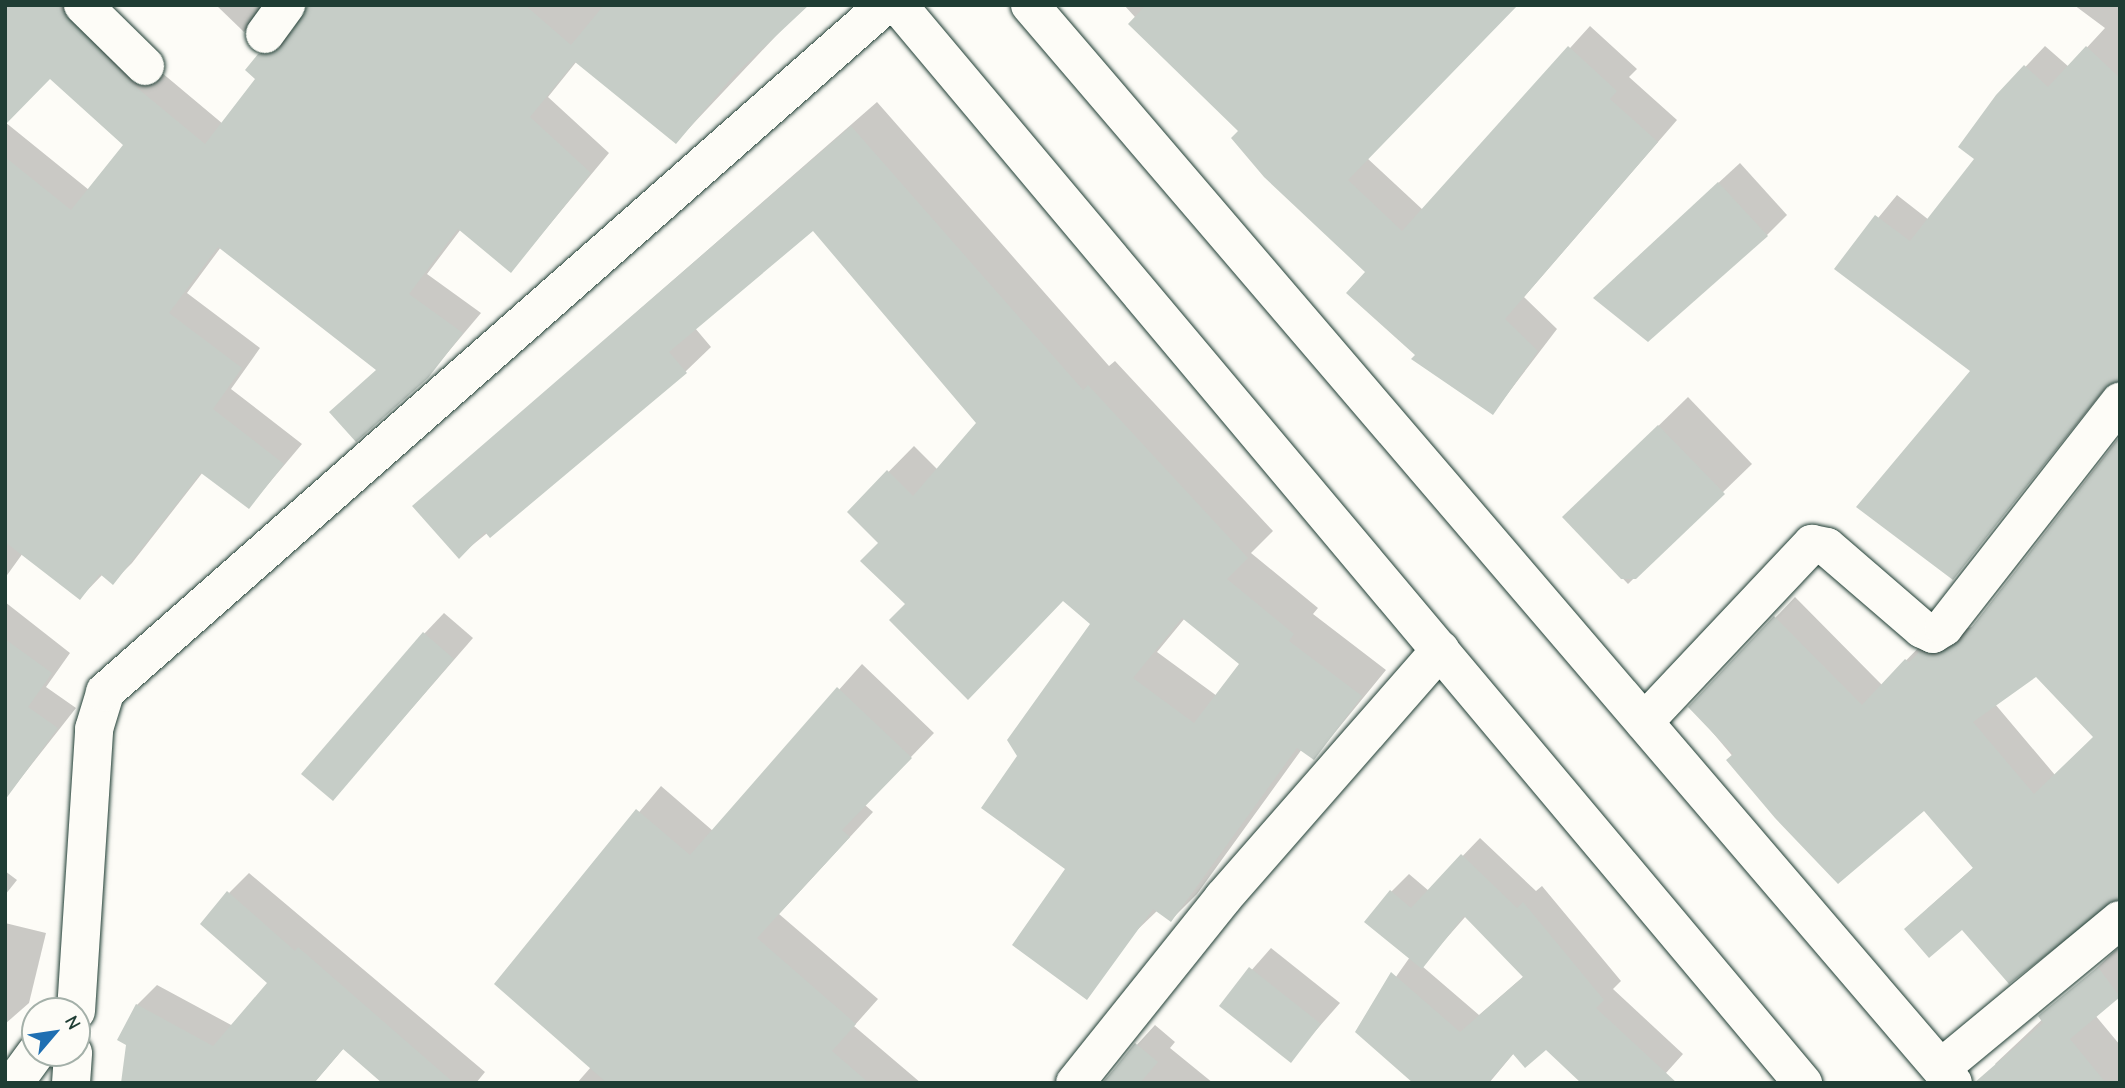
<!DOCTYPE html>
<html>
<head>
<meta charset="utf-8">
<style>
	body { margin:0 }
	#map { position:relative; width:2125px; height:1088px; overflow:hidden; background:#fdfcf7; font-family:"Comic Neue",sans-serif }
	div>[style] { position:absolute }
	.shadow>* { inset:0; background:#0003 }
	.building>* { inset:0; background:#c6cdc7 }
	.roads { filter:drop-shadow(0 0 2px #1f3d34) drop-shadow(0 0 2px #1f3d34) }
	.street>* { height:38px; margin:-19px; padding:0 19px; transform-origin:19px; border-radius:19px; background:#fdfcf7 }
	.highway>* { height:38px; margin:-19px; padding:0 19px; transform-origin:19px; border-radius:19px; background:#fdfcf7 }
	span { translate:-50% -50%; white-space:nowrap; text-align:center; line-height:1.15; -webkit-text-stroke:5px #fdfcf7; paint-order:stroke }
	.frame { position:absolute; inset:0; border:7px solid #1f3d34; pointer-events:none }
	.north { position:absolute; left:21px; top:997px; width:70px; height:70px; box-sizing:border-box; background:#fdfcf7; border:2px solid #a4b0a9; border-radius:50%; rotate:61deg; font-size:19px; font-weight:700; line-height:28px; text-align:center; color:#1f3d34 }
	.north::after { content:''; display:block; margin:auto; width:24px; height:32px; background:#1f6fb2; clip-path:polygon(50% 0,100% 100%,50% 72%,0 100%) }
</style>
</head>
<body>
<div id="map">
	<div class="shadow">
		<i style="clip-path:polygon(evenodd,5px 5px,94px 5px,149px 62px,223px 124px,258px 79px,259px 55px,279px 35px,295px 31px,309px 5px,805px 5px,676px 142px,577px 61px,548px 97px,609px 153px,511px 271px,461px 229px,427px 274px,481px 313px,427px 377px,378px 368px,221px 247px,187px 293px,260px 348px,231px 389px,302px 444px,249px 507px,203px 472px,132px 563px,113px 582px,103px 574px,80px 598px,23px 553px,5px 578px,5px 5px,50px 77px,126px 145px,89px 190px,5px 122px,50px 77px)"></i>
		<i style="clip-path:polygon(216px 5px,268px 5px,244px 32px)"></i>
		<i style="clip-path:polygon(1124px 5px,1477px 5px,1367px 158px,1423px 210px,1590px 26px,1637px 69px,1629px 77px,1677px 120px,1524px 297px,1557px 329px,1493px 413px,1417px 354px,1368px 272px)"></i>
		<i style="clip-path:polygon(2074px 5px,2120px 5px,2120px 380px,2108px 385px,1953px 578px,1972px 371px,1837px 268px,1897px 195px,1929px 220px,1977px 159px,1998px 96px,2045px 46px,2069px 67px,2105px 28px)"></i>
		<i style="clip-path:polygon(evenodd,877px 102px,1109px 366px,1115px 361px,1273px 531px,1251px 553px,1318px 608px,1313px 614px,1386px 670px,1314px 758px,1302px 749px,1197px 894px,1171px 920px,1158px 910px,1132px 935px,1068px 869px,1019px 757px,1093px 624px,1063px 599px,907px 604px,880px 543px,849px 512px,914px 446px,938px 470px,978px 423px,814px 228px,695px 328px,711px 347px,685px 372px,459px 556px,415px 506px,877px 102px,1185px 618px,1241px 664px,1217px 696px,1157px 652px,1185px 618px)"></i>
		<i style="clip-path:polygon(1740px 163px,1787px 215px,1767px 235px,1615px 278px)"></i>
		<i style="clip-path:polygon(1688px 397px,1752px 464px,1628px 584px,1565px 517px)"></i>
		<i style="clip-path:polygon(evenodd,2120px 436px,2120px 892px,1962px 928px,1927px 909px,1974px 867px,1924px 809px,1839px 882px,1691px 707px,1795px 597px,1882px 685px,1927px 639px,1972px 627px,2120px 436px,2036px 674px,2095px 737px,2055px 775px,1995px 704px,2036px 674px)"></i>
		<i style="clip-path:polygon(5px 602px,70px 653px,46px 687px,76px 708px,6px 797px)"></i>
		<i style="clip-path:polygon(444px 613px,473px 638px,333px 799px,424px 634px)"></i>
		<i style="clip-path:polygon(862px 664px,934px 733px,865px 805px,873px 812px,779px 914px,878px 999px,854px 1026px,921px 1083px,577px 1083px,591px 1067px,496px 983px,661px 786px,713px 831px)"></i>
		<i style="clip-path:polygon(evenodd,1480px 838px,1536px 891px,1542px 886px,1621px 981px,1613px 989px,1683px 1054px,1657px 1083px,1546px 1048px,1514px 1053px,1489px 1083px,1416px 1083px,1357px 1032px,1410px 957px,1391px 892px,1409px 874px,1429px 891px,1480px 838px,1466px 916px,1524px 976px,1479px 1015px,1422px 966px,1466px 916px)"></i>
		<i style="clip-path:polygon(5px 871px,17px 880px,5px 895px)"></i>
		<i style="clip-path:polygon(249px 873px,485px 1072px,476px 1083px,385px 1083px,344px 1048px,314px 1083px,122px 1083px,137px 1005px,157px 985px,233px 1026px,270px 983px,229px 893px)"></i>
		<i style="clip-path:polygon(5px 923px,46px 933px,29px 1003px,5px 1024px)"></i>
		<i style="clip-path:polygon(2120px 946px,2120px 994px,2095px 1015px,2120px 1045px,2120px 1083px,2010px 1083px,1995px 1064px)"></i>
		<i style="clip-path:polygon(1271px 948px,1340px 1003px,1290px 1060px,1221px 1005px)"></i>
		<i style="clip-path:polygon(1155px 1025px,1175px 1042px,1170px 1048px,1213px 1083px,1102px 1083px)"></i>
	</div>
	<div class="building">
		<i style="clip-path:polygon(5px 5px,57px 5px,130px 82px,205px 144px,255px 79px,245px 70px,258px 54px,282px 47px,308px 5px,525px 5px,571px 45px,604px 5px,809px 5px,733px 76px,676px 144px,575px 62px,530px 117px,591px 173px,511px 273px,458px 229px,409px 294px,463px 333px,428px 378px,356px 442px,329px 412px,376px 370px,218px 247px,169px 313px,242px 368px,213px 409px,284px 464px,249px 509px,201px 473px,113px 585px,100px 574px,80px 600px,5px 542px,5px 157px,71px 210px,123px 145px,50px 79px,5px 125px)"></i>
		<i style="clip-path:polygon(1146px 5px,1518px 5px,1348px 180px,1402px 231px,1568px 46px,1617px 91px,1610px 99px,1658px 142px,1505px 319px,1538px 351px,1493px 415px,1411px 359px,1415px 355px,1346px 293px,1365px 272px,1264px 177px,1231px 138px,1238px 131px,1128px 24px)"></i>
		<i style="clip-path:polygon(2086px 46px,2120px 78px,2120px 381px,2103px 389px,1953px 580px,1856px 507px,1970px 371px,1834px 269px,1875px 215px,1910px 241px,1974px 159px,1958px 147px,1996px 95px,2024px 65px,2048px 87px)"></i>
		<i style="clip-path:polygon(evenodd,851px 126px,1083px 390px,1088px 385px,1248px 558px,1227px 579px,1294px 634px,1289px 641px,1362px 696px,1314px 760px,1297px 748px,1171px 922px,1153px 909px,1087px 1000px,1012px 945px,1065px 869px,981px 808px,1017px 756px,1007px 740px,1090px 624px,1063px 601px,968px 700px,889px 620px,905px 604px,860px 561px,878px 543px,847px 512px,887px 470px,913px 496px,976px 423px,813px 231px,669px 352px,687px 373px,490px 538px,485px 532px,459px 559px,412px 506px,851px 126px,1182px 618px,1239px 664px,1194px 723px,1133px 678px,1182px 618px)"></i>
		<i style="clip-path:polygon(1718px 182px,1768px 236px,1648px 342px,1593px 298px)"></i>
		<i style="clip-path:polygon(1658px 425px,1725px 494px,1636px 579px,1621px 579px,1562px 517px)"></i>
		<i style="clip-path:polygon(evenodd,2120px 438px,2120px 898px,2009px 984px,1962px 930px,1929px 958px,1904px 929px,1973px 868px,1924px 811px,1838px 884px,1775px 818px,1726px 760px,1733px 754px,1688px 707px,1774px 616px,1862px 705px,1905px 659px,1909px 662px,1919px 652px,1935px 656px,1961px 641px,2120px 438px,2036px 677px,2093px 737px,2034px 794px,1973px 722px,2036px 677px)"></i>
		<i style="clip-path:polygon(423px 632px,454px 659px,333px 801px,301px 774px)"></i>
		<i style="clip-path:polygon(5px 639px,52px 673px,28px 707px,58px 728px,5px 800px)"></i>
		<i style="clip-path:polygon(837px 687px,912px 758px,842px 830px,850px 837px,757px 938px,856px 1024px,832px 1051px,869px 1083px,607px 1083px,494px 984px,636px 809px,690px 855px)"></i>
		<i style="clip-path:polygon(1461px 854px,1517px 908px,1523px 902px,1604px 1000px,1596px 1008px,1677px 1083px,1581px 1083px,1546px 1050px,1525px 1068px,1513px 1054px,1488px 1083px,1413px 1083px,1355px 1032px,1391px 972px,1460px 1032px,1523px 977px,1464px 916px,1422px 969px,1364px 922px,1390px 890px,1411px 908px)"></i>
		<i style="clip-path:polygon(227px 891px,295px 951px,298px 947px,454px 1083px,382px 1083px,343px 1049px,314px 1083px,121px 1083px,126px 1045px,117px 1040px,136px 1004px,213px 1046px,267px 983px,200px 924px)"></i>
		<i style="clip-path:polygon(1249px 967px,1321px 1024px,1291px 1063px,1219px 1006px)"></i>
		<i style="clip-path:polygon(2098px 967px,2120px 997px,2070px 1039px,2106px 1083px,1974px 1083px,2043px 1023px,2038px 1016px)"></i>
		<i style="clip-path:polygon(1135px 1043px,1158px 1062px,1140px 1083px,1103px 1083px)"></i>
	</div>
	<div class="roads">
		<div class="street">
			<i style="left:83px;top:5px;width:87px;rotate:44.5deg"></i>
			<i style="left:265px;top:34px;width:36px;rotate:-54deg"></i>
			<i style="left:1644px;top:722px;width:245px;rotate:-46.7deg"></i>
			<i style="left:1812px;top:544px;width:15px;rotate:11deg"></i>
			<i style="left:1827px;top:547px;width:125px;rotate:40.8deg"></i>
			<i style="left:1922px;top:629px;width:12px;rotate:24deg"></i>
			<i style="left:1933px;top:634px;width:13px;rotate:-32deg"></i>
			<i style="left:1944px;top:627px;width:286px;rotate:-52deg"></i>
			<i style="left:76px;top:1011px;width:283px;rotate:-86.3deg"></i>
			<i style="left:94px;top:729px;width:39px;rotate:-73deg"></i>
			<i style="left:105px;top:692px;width:1039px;rotate:-41.37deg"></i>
			<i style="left:1941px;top:1068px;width:232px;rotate:-39.6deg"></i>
			<i style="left:14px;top:1083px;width:37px;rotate:-54deg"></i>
			<i style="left:71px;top:1083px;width:30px;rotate:-86deg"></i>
			<i style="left:1075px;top:1083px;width:237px;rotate:-51.3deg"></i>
			<i style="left:1223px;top:898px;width:330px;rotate:-48.8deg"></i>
		</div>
		<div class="highway">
			<i style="left:898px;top:5px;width:1408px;rotate:49.99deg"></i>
			<i style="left:1030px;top:5px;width:1419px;rotate:49.43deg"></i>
		</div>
	</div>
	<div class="frame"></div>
	<div class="north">N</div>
</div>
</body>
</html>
